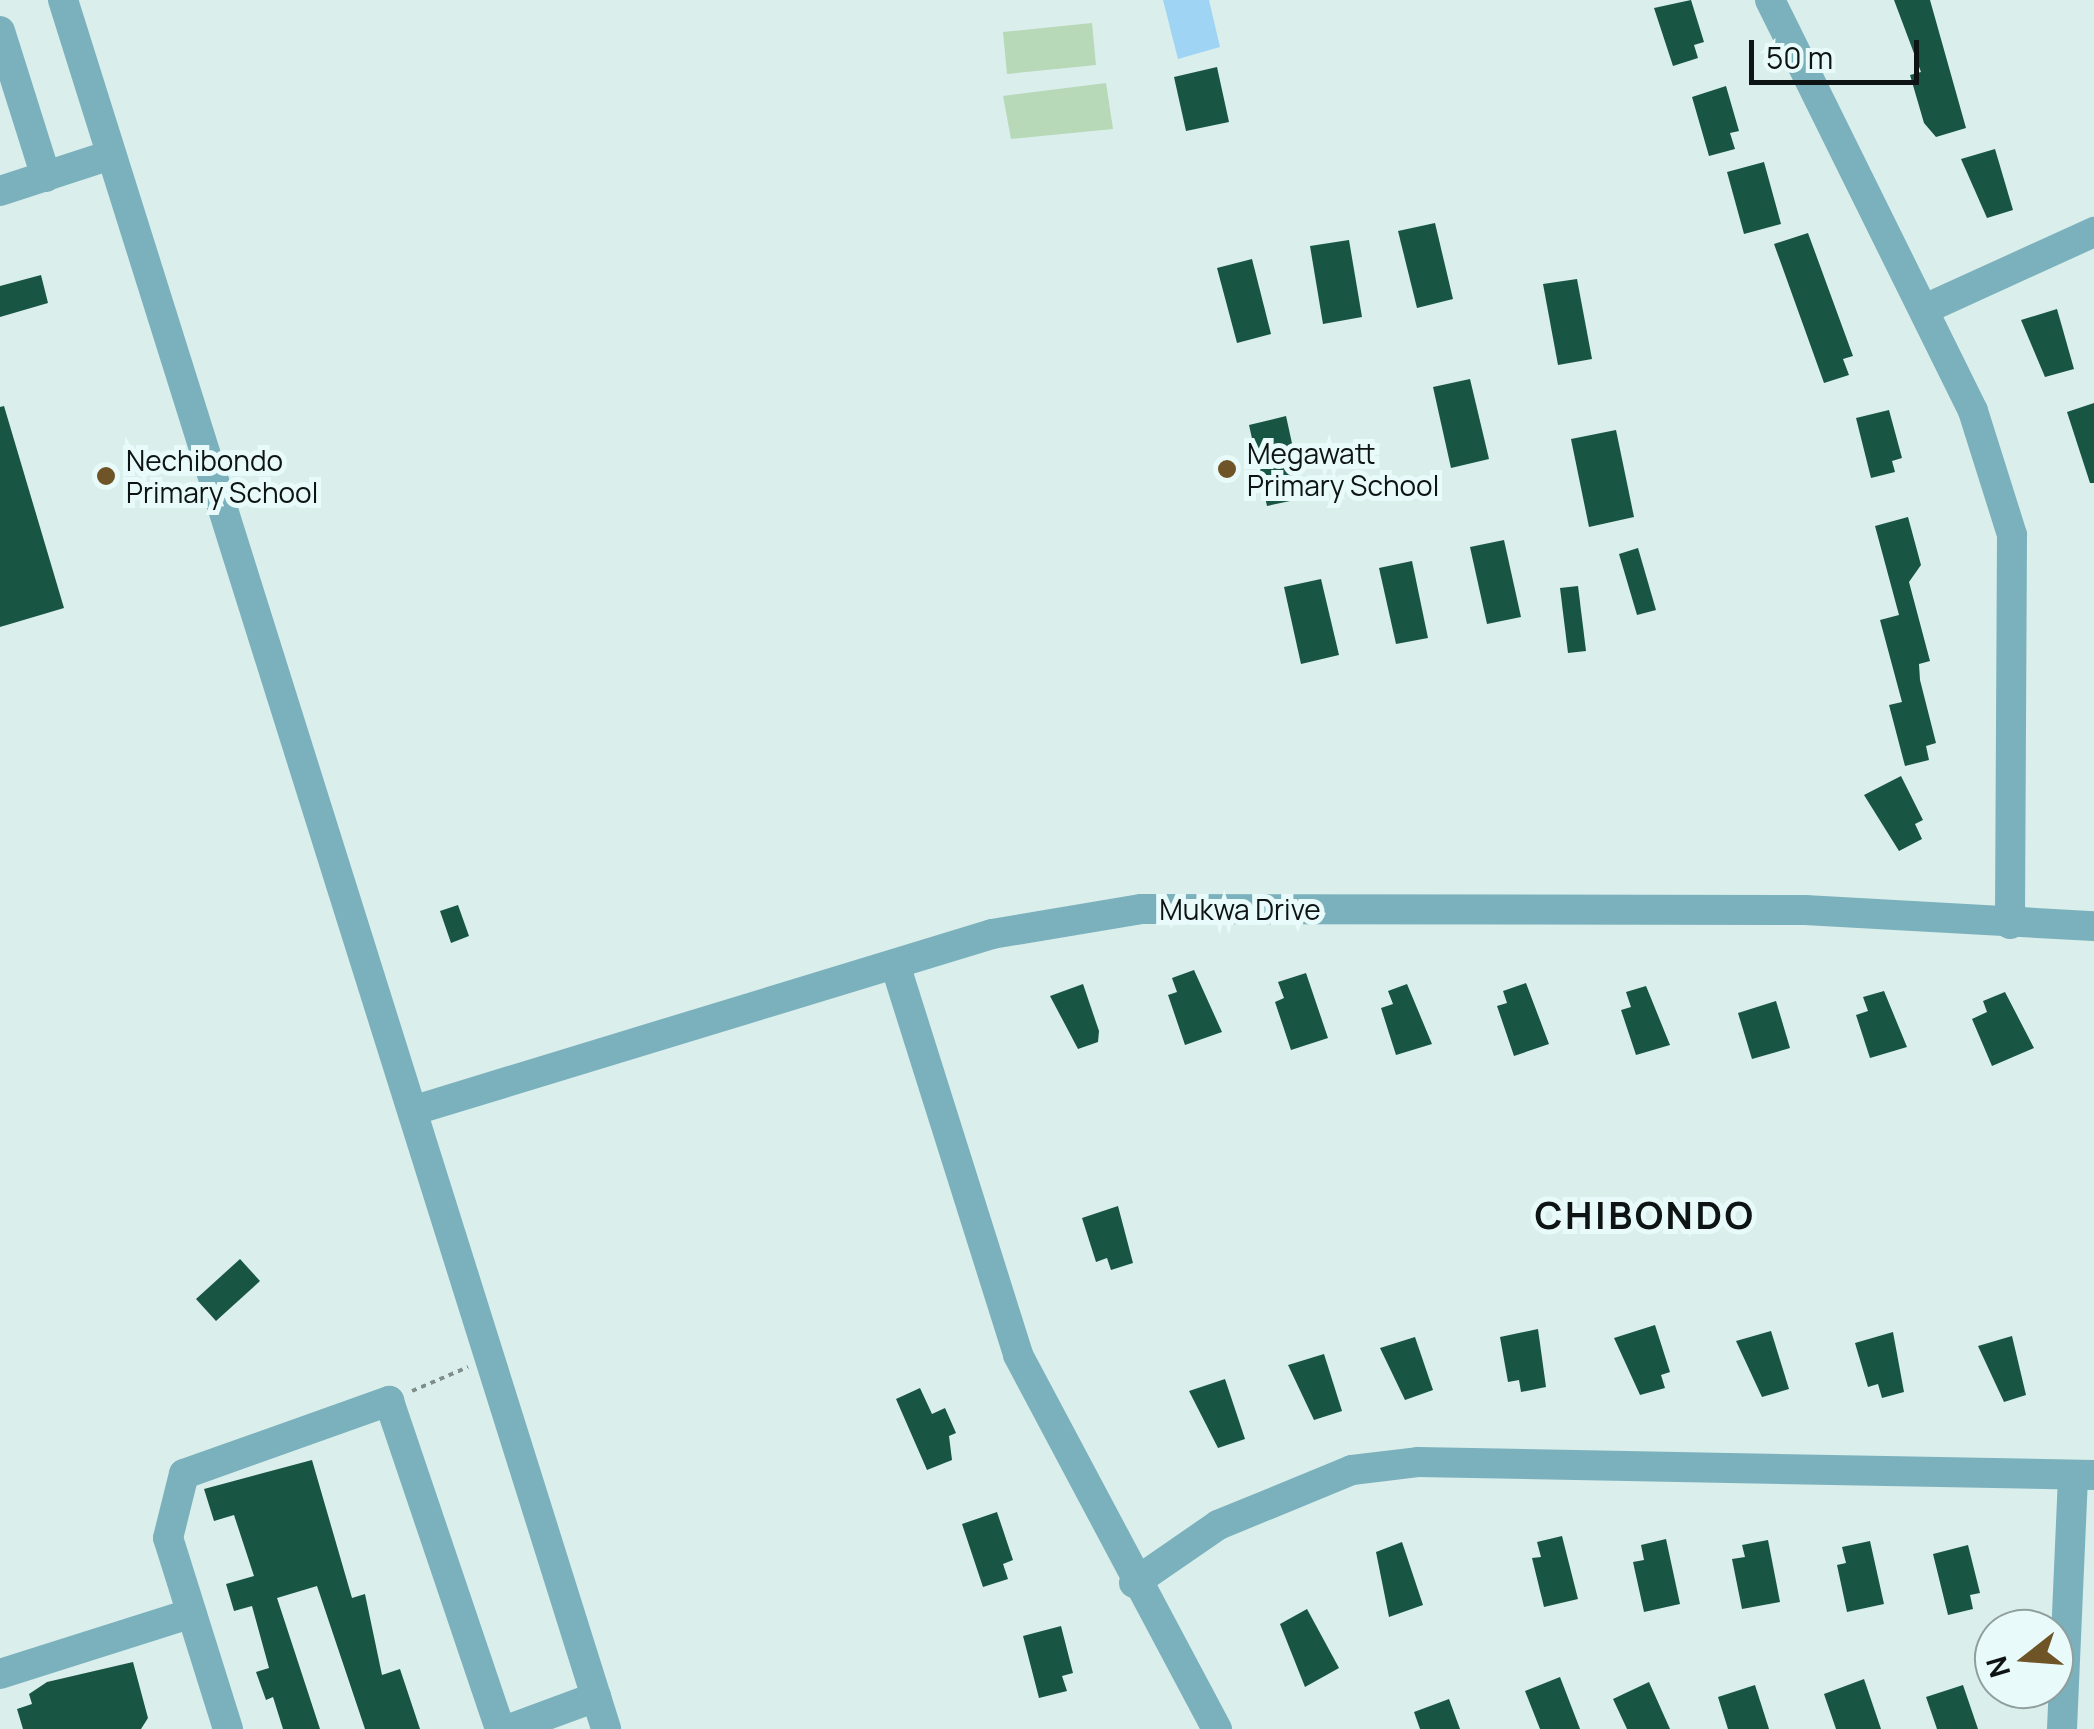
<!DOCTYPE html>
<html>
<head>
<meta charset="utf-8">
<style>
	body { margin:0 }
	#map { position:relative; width:2094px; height:1729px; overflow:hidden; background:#daeeec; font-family:Manrope,sans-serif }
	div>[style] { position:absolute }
	.green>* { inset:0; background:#b7d9b8 }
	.water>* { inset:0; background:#9fd4f4 }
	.building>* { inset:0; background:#185643 }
	.path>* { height:4px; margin-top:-2px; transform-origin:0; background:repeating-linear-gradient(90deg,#7f8d8b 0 5px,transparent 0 10px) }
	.minor>* { height:30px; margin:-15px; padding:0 15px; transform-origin:15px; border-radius:15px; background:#7bb1bc }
	.dots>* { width:28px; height:28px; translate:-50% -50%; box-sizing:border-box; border:5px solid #e8fbfa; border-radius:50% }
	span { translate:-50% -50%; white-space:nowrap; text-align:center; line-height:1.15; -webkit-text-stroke:10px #e8fbfa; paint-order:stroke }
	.poi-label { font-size:28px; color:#0d1413 }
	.left { translate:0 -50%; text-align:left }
	.street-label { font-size:28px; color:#0d1413 }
	.district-label { font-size:38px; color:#0d1413; font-weight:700; letter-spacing:2.5px }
	.north { position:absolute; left:1974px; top:1609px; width:100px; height:100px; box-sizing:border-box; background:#e8fbfa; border:2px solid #909f9e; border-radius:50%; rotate:253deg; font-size:28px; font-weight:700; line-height:40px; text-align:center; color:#0d1413 }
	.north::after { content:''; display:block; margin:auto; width:35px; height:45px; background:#6e5426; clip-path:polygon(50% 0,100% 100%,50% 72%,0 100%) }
	.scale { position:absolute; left:1749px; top:40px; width:170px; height:45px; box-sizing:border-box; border:5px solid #0d1413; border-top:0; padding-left:12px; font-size:30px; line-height:35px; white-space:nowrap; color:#0d1413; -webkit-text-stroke:8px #e8fbfa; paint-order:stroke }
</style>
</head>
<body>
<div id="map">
	<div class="green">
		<i style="clip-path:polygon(1092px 23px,1096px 65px,1007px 74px,1003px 32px)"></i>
		<i style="clip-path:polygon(1106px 83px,1113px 129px,1011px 139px,1003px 96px)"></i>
	</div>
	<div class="water">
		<i style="clip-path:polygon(1163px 0,1209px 0,1220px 47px,1178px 59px)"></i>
	</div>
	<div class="building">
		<i style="clip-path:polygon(1691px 0,1704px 42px,1694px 45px,1698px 58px,1673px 66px,1654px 8px)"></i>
		<i style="clip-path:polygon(1894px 0,1930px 0,1966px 128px,1936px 137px,1924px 123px,1910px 75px,1921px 72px)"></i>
		<i style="clip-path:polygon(1217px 67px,1229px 122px,1186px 131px,1174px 77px)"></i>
		<i style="clip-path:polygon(1726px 86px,1739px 131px,1730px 133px,1735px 149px,1709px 156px,1692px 97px)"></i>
		<i style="clip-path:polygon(1995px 149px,2013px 210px,1987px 218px,1961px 159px)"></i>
		<i style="clip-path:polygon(1764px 162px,1781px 224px,1744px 234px,1727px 172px)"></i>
		<i style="clip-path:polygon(1435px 223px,1453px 299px,1417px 308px,1398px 231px)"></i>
		<i style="clip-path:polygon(1808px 233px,1853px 356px,1843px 359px,1849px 375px,1824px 383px,1774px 244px)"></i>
		<i style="clip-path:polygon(1349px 240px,1362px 317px,1323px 324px,1310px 246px)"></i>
		<i style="clip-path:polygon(1252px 259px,1271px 334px,1237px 343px,1217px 268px)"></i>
		<i style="clip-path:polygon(41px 275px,48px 303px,0 317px,0 286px)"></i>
		<i style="clip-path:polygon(1577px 279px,1592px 359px,1558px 365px,1543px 284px)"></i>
		<i style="clip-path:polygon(2057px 309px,2074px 369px,2045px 377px,2021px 320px)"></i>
		<i style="clip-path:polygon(1470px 379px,1489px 459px,1451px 468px,1433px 387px)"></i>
		<i style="clip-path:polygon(2094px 403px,2094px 483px,2090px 483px,2067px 412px)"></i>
		<i style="clip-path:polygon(4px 406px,64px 608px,0 627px,0 407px)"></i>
		<i style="clip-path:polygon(1889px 410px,1902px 458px,1892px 461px,1895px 472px,1871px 478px,1856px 418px)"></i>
		<i style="clip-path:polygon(1286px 416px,1304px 498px,1267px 506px,1249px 425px)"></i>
		<i style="clip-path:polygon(1616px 430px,1634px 517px,1589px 527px,1571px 439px)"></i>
		<i style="clip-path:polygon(1908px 517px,1921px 565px,1909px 582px,1930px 661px,1919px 664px,1920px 680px,1936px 743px,1926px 746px,1929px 760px,1905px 766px,1889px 705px,1902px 702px,1880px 620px,1899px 615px,1875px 526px)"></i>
		<i style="clip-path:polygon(1504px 540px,1521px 617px,1487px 624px,1470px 547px)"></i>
		<i style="clip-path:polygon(1638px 548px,1656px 610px,1637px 615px,1619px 554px)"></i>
		<i style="clip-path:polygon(1412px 561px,1428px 638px,1396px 644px,1379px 568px)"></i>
		<i style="clip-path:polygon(1321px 579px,1339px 655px,1301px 664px,1284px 587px)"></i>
		<i style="clip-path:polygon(1578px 586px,1586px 651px,1568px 653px,1560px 588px)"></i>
		<i style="clip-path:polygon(1901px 776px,1923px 820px,1915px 824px,1922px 839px,1899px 851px,1864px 795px)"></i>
		<i style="clip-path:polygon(458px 905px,469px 936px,451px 943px,440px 911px)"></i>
		<i style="clip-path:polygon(1194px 970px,1222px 1032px,1185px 1045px,1168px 995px,1177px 992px,1172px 978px)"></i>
		<i style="clip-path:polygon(1306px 973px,1328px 1038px,1291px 1050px,1275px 1002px,1284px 998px,1278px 982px)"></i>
		<i style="clip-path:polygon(1526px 983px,1549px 1044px,1514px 1056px,1497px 1006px,1507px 1003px,1503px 991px)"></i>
		<i style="clip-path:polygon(1083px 984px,1099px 1031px,1098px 1042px,1078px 1049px,1050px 996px)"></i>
		<i style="clip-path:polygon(1407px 984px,1432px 1044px,1396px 1055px,1381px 1008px,1393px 1004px,1388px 991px)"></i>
		<i style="clip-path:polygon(1646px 986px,1670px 1045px,1636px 1055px,1621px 1010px,1631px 1007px,1626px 992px)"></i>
		<i style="clip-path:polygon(1884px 991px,1907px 1047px,1870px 1058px,1856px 1015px,1868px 1011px,1863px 997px)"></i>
		<i style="clip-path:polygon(2005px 992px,2034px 1048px,1992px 1066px,1972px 1019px,1987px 1012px,1983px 1001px)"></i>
		<i style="clip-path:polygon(1776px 1001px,1790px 1048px,1752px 1059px,1738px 1013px)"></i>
		<i style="clip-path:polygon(1118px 1206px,1133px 1263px,1111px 1270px,1107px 1258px,1096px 1262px,1082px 1218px)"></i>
		<i style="clip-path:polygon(240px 1259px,260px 1281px,216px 1321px,196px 1299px)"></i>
		<i style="clip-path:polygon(1655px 1325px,1670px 1372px,1661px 1375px,1665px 1388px,1640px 1395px,1614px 1338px)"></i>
		<i style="clip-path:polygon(1538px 1329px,1546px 1387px,1521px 1392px,1519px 1380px,1508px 1382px,1500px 1337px)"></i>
		<i style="clip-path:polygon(1771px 1331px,1789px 1389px,1762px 1397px,1736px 1341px)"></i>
		<i style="clip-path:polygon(1893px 1332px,1904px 1392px,1882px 1398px,1878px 1384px,1868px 1387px,1855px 1343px)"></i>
		<i style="clip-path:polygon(2012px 1336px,2026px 1395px,2004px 1402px,1978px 1346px)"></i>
		<i style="clip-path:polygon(1415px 1337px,1433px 1390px,1405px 1400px,1380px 1348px)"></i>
		<i style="clip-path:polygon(1324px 1354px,1342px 1411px,1314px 1420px,1288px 1365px)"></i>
		<i style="clip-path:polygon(1225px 1379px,1245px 1439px,1218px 1448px,1189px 1391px)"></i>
		<i style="clip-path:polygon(920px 1388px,932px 1414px,945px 1408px,956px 1433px,949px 1436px,952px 1460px,927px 1470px,896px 1399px)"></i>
		<i style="clip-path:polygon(312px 1460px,352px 1598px,365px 1594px,382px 1675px,400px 1669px,420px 1729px,365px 1729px,317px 1586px,277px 1598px,320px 1729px,283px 1729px,273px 1697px,266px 1700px,256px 1672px,269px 1668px,252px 1606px,234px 1611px,226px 1584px,254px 1576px,234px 1515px,214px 1521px,204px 1489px)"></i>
		<i style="clip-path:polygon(997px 1512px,1013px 1560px,1003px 1564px,1008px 1579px,983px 1587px,962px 1524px)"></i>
		<i style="clip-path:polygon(1562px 1536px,1578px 1599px,1544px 1607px,1532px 1558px,1541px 1557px,1537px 1542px)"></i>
		<i style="clip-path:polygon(1666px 1539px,1680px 1604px,1644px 1612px,1633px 1562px,1644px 1560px,1641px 1545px)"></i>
		<i style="clip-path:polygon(1768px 1540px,1780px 1602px,1742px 1609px,1732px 1559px,1745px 1557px,1742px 1545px)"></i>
		<i style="clip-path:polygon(1870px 1541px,1884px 1604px,1847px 1612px,1837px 1565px,1846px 1563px,1842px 1547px)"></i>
		<i style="clip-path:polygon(1402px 1542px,1423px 1605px,1389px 1617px,1376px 1552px)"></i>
		<i style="clip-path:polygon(1968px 1545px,1980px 1593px,1970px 1595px,1973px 1609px,1948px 1615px,1933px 1554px)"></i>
		<i style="clip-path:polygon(1307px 1609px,1339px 1668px,1305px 1687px,1280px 1624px)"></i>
		<i style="clip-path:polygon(1061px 1626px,1073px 1673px,1062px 1676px,1067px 1691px,1039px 1698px,1023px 1636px)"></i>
		<i style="clip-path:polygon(133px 1662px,148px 1718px,141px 1729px,23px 1729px,17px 1709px,32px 1704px,29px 1694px,47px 1682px)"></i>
		<i style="clip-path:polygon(1560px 1677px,1580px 1729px,1540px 1729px,1525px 1691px)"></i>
		<i style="clip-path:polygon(1864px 1679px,1881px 1729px,1836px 1729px,1824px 1694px)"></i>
		<i style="clip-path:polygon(1649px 1682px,1670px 1729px,1627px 1729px,1613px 1699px)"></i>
		<i style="clip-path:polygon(1755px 1685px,1769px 1729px,1728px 1729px,1718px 1697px)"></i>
		<i style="clip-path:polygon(1963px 1685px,1978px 1729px,1937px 1729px,1926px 1697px)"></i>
		<i style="clip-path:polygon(1449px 1699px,1460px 1729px,1420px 1729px,1414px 1712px)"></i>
	</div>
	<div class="path">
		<i style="left:412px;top:1391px;width:61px;rotate:-23.2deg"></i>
	</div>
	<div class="minor">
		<i style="left:63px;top:0;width:1812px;rotate:72.56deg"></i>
		<i style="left:1770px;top:0;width:458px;rotate:63.7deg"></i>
		<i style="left:1973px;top:411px;width:130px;rotate:72.5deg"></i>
		<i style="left:2012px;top:535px;width:389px;rotate:90.3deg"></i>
		<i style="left:0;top:31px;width:153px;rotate:72.5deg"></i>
		<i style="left:0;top:191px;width:117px;rotate:-18deg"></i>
		<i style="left:1925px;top:309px;width:186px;rotate:-24.5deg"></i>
		<i style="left:895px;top:964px;width:410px;rotate:72.5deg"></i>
		<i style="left:1018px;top:1355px;width:424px;rotate:62deg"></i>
		<i style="left:415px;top:1110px;width:603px;rotate:-16.96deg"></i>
		<i style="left:992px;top:934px;width:152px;rotate:-9.5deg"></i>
		<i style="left:1142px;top:909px;width:663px;rotate:0.09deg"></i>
		<i style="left:1805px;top:910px;width:289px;rotate:3.2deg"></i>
		<i style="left:1134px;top:1583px;width:102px;rotate:-34.6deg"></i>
		<i style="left:1218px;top:1525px;width:145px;rotate:-22.3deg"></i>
		<i style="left:1352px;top:1470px;width:66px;rotate:-6.9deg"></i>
		<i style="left:1418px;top:1462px;width:676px;rotate:1.1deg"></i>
		<i style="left:0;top:1674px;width:201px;rotate:-17.6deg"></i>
		<i style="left:228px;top:1729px;width:200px;rotate:-107.4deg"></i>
		<i style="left:168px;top:1538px;width:66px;rotate:-76deg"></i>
		<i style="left:184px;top:1474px;width:218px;rotate:-19.6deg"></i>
		<i style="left:389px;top:1401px;width:346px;rotate:71.3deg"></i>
		<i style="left:509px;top:1729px;width:93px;rotate:-20.2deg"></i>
		<i style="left:2062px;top:1729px;width:252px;rotate:-87.5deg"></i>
	</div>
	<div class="dots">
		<i style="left:1227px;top:469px;background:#6e5426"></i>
		<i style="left:106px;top:476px;background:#6e5426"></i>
	</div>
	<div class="poi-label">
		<span class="left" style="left:1247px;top:469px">Megawatt<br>Primary School</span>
		<span class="left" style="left:126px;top:476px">Nechibondo<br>Primary School</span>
	</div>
	<div class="street-label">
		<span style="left:1240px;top:909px">Mukwa Drive</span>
	</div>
	<div class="district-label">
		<span style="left:1645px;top:1215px">CHIBONDO</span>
	</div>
	<div class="north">N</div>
	<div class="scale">50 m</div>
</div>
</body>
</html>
